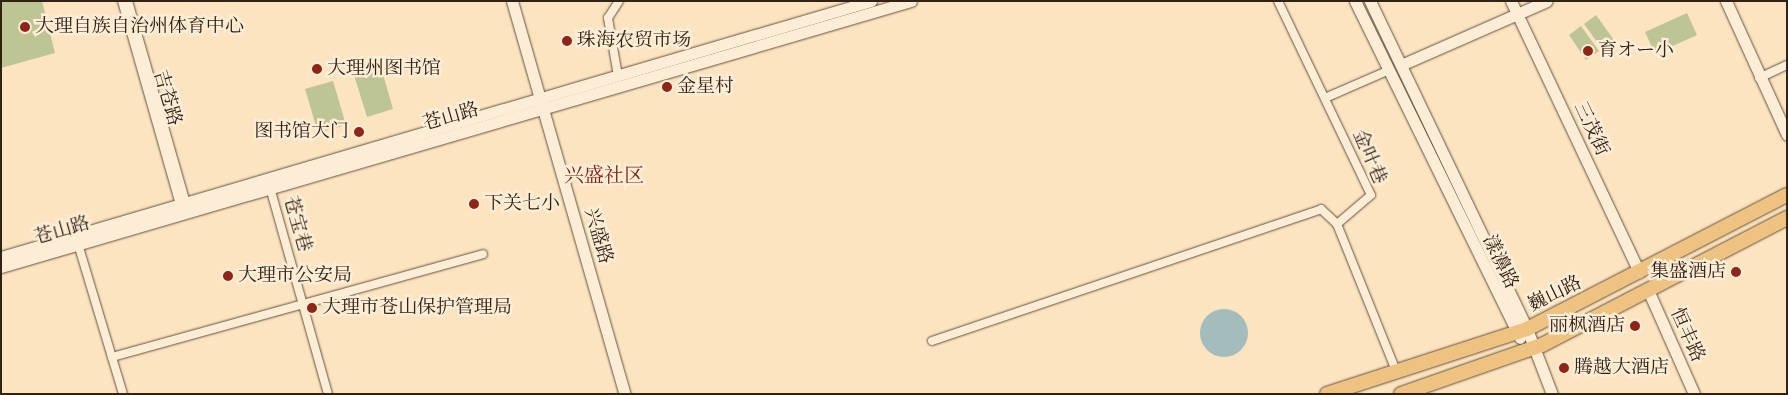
<!DOCTYPE html>
<html>
<head>
<meta charset="utf-8">
<style>
	body { margin:0 }
	#map { position:relative; width:1788px; height:395px; overflow:hidden; background:#fde4c0; font-family:"IM FELL DW Pica","Noto Serif SC","Noto Serif JP",serif }
	div>[style] { position:absolute }
	.green>* { inset:0; background:#bdc594 }
	.water>* { inset:0; background:#a2bdbb }
	.round { border-radius:50% }
	.roads { filter:drop-shadow(0 0 1px #63523f) drop-shadow(0 0 1px #63523f) }
	.street>* { height:8px; margin:-4px; padding:0 4px; transform-origin:4px; border-radius:4px; background:#feedd6 }
	.secondary>* { height:11px; margin:-5.5px; padding:0 5.5px; transform-origin:5.5px; border-radius:5.5px; background:#feedd6 }
	.highway>* { height:14px; margin:-7px; padding:0 7px; transform-origin:7px; border-radius:7px; background:#eec280 }
	.dots>* { width:14px; height:14px; translate:-50% -50%; box-sizing:border-box; border:2px solid #feedd6; border-radius:50% }
	span { translate:-50% -50%; white-space:nowrap; text-align:center; line-height:1.15; -webkit-text-stroke:5px #feedd6; paint-order:stroke }
	.poi-label { font-size:19px; color:#302214 }
	.left { translate:0 -50%; text-align:left }
	.right { translate:-100% -50%; text-align:right }
	.street-label { font-size:19px; color:#302214 }
	.neighbourhood-label { font-size:20px; color:#7a1f14 }
	.frame { position:absolute; inset:0; border:2px solid #302214; pointer-events:none }
</style>
</head>
<body>
<div id="map">
	<div class="green">
		<i style="clip-path:polygon(1px 1px,42px 1px,55px 53px,1px 68px)"></i>
		<i style="clip-path:polygon(1687px 13px,1697px 35px,1655px 54px,1645px 32px)"></i>
		<i style="clip-path:polygon(1596px 15px,1614px 40px,1602px 49px,1584px 24px)"></i>
		<i style="clip-path:polygon(1581px 26px,1599px 51px,1586px 60px,1569px 35px)"></i>
		<i style="clip-path:polygon(381px 67px,393px 109px,367px 117px,354px 75px)"></i>
		<i style="clip-path:polygon(333px 81px,346px 125px,318px 133px,305px 89px)"></i>
	</div>
	<div class="water">
		<i class="round" style="left:1200px;top:309px;width:48px;height:48px"></i>
	</div>
	<div class="roads">
		<div class="street">
			<i style="left:122px;top:1px;width:211px;rotate:74.1deg"></i>
			<i style="left:128px;top:1px;width:210px;rotate:74deg"></i>
			<i style="left:1278px;top:1px;width:215px;rotate:64.4deg"></i>
			<i style="left:1371px;top:195px;width:45px;rotate:139.5deg"></i>
			<i style="left:1337px;top:224px;width:161px;rotate:68.1deg"></i>
			<i style="left:618px;top:76px;width:59px;rotate:-99.8deg"></i>
			<i style="left:608px;top:18px;width:20px;rotate:-57deg"></i>
			<i style="left:1759px;top:78px;width:31px;rotate:-25deg"></i>
			<i style="left:1325px;top:98px;width:68px;rotate:-23.5deg"></i>
			<i style="left:269px;top:184px;width:218px;rotate:74.3deg"></i>
			<i style="left:78px;top:244px;width:157px;rotate:73.3deg"></i>
			<i style="left:932px;top:341px;width:411px;rotate:-18.7deg"></i>
			<i style="left:1321px;top:209px;width:22px;rotate:43deg"></i>
			<i style="left:112px;top:357px;width:385px;rotate:-15.5deg"></i>
		</div>
		<div class="secondary">
			<i style="left:512px;top:1px;width:409px;rotate:74deg"></i>
			<i style="left:1355px;top:1px;width:375px;rotate:63.9deg"></i>
			<i style="left:1370px;top:1px;width:364px;rotate:64.4deg"></i>
			<i style="left:1527px;top:329px;width:70px;rotate:69deg"></i>
			<i style="left:1511px;top:1px;width:300px;rotate:64.7deg"></i>
			<i style="left:1726px;top:1px;width:147px;rotate:65.5deg"></i>
			<i style="left:1401px;top:65px;width:159px;rotate:-23.7deg"></i>
			<i style="left:1px;top:257px;width:907px;rotate:-16.4deg"></i>
			<i style="left:1px;top:267px;width:948px;rotate:-16.29deg"></i>
			<i style="left:1648px;top:290px;width:114px;rotate:66.1deg"></i>
		</div>
		<div class="highway">
			<i style="left:1327px;top:394px;width:210px;rotate:-18deg"></i>
			<i style="left:1527px;top:329px;width:292px;rotate:-27.3deg"></i>
			<i style="left:1401px;top:394px;width:149px;rotate:-19.2deg"></i>
			<i style="left:1542px;top:345px;width:276px;rotate:-27.4deg"></i>
		</div>
	</div>
	<div class="dots">
		<i style="left:25px;top:27px;background:#8f2418"></i>
		<i style="left:567px;top:41px;background:#8f2418"></i>
		<i style="left:1588px;top:51px;background:#8f2418"></i>
		<i style="left:317px;top:69px;background:#8f2418"></i>
		<i style="left:667px;top:87px;background:#8f2418"></i>
		<i style="left:359px;top:132px;background:#8f2418"></i>
		<i style="left:474px;top:204px;background:#8f2418"></i>
		<i style="left:1736px;top:272px;background:#8f2418"></i>
		<i style="left:228px;top:276px;background:#8f2418"></i>
		<i style="left:312px;top:308px;background:#8f2418"></i>
		<i style="left:1635px;top:326px;background:#8f2418"></i>
		<i style="left:1564px;top:368px;background:#8f2418"></i>
	</div>
	<div class="poi-label">
		<span class="left" style="left:35px;top:27px">大理自族自治州体育中心</span>
		<span class="left" style="left:577px;top:41px">珠海农贸市场</span>
		<span class="left" style="left:1598px;top:51px">育オー小</span>
		<span class="left" style="left:327px;top:69px">大理州图书馆</span>
		<span class="left" style="left:677px;top:87px">金星村</span>
		<span class="right" style="left:349px;top:132px">图书馆大门</span>
		<span class="left" style="left:484px;top:204px">下关七小</span>
		<span class="right" style="left:1726px;top:272px">集盛酒店</span>
		<span class="left" style="left:238px;top:276px">大理市公安局</span>
		<span class="left" style="left:322px;top:308px">大理市苍山保护管理局</span>
		<span class="right" style="left:1625px;top:326px">丽枫酒店</span>
		<span class="left" style="left:1574px;top:368px">腾越大酒店</span>
	</div>
	<div class="street-label">
		<span style="left:167px;top:98px;rotate:74deg">吉苍路</span>
		<span style="left:451px;top:117px;rotate:-16deg">苍山路</span>
		<span style="left:1591px;top:129px;rotate:65deg">三茂街</span>
		<span style="left:1369px;top:157px;rotate:67deg">金叶巷</span>
		<span style="left:297px;top:224px;rotate:74deg">苍宝巷</span>
		<span style="left:62px;top:231px;rotate:-16deg">苍山路</span>
		<span style="left:598px;top:236px;rotate:74deg">兴盛路</span>
		<span style="left:1500px;top:262px;rotate:64deg">漾濞路</span>
		<span style="left:1555px;top:294px;rotate:-26deg">巍山路</span>
		<span style="left:1687px;top:335px;rotate:66deg">恒丰路</span>
	</div>
	<div class="neighbourhood-label">
		<span style="left:604px;top:176px">兴盛社区</span>
	</div>
	<div class="frame"></div>
</div>
</body>
</html>
